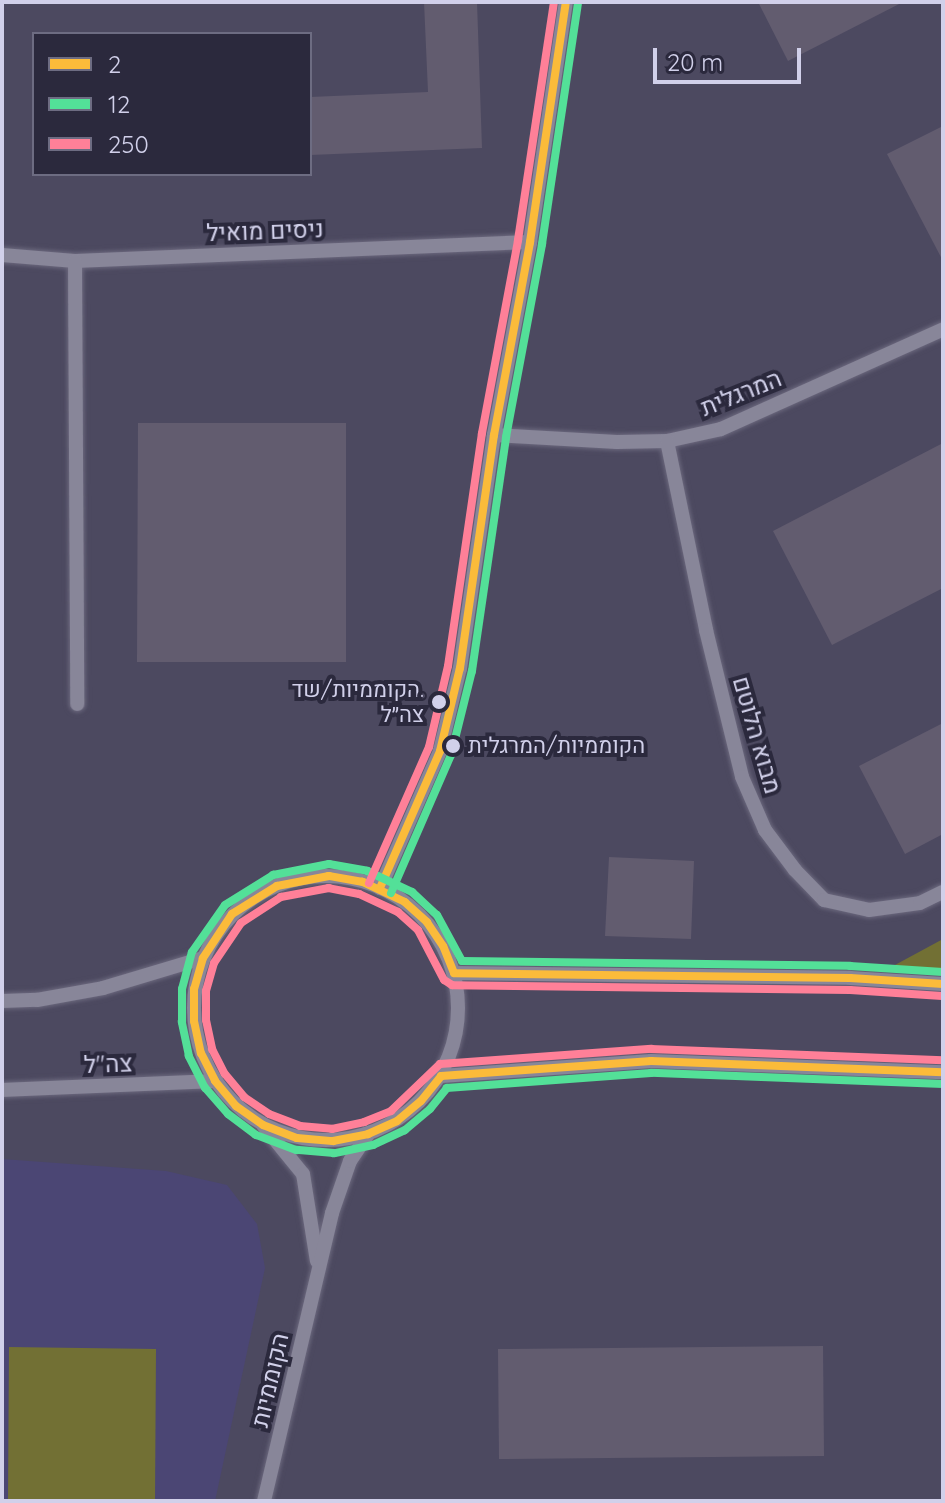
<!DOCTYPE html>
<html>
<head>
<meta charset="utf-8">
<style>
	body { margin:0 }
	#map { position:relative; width:945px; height:1503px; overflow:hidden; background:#4c4960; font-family:Quicksand,Heebo,sans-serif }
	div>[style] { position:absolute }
	.built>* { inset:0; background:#4b4674 }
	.green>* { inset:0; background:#727034 }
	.building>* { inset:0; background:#625c6f }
	.roads { filter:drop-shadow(0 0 2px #6b687d) drop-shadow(0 0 2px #6b687d) }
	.minor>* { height:14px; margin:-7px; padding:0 7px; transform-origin:7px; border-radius:7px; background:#888699 }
	.minor>.ring { margin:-7px; padding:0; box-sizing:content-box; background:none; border:14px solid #888699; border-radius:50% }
	.bus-1>* { height:8px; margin:-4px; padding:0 4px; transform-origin:4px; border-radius:4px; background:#fbbb3a }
	.bus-2>* { height:8px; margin:-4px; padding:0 4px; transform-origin:4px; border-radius:4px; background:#53e098 }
	.bus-3>* { height:8px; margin:-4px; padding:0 4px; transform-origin:4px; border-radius:4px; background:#ff8098 }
	.dots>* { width:22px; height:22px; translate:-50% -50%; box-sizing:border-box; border:4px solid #2b293d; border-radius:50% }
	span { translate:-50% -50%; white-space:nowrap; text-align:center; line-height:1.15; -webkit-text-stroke:8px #2b293d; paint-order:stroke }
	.bus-label { font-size:22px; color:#d1d0ea }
	.right { translate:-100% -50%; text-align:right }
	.left { translate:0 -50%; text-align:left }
	.street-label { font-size:24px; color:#d1d0ea }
	.frame { position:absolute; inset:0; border:4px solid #d1d0ea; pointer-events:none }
	.legend { position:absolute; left:32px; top:32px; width:280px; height:144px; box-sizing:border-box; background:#2b293d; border:2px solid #6d6c82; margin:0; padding:10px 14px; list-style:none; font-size:24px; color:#d1d0ea }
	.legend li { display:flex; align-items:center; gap:16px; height:40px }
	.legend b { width:40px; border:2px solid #6d6c82 }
	.scale { position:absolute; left:653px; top:48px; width:148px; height:36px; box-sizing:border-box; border:4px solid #d1d0ea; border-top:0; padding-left:10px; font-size:24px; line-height:28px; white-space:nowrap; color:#d1d0ea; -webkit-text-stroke:6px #2b293d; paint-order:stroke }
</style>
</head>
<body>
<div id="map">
	<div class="built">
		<i style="clip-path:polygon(2px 1159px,166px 1171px,227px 1185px,257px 1224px,265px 1268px,215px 1501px,2px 1501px)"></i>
	</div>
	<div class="green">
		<i style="clip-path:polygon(943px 939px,943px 969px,882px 972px)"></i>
		<i style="clip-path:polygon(9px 1347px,156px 1349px,155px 1501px,8px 1501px)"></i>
	</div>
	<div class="building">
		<i style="clip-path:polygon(424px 2px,477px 2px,482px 148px,310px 155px,310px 97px,428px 92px)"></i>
		<i style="clip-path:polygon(758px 2px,903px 2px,788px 61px)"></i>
		<i style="clip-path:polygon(943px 126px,943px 261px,887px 154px)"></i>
		<i style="clip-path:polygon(138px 423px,346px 423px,346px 662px,137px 662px)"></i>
		<i style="clip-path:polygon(943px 443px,943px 588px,832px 645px,773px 531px)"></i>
		<i style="clip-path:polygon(943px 723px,943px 834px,905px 854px,859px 766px)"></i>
		<i style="clip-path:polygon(609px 857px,694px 861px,691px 939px,605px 936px)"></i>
		<i style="clip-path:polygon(823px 1346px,824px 1456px,499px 1459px,498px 1349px)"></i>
	</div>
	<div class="roads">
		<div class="minor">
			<i style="left:2px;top:255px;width:73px;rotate:4.7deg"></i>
			<i style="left:75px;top:261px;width:455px;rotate:-2.4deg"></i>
			<i style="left:75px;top:261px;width:443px;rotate:89.7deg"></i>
			<i style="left:494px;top:435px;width:123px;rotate:3.3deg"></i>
			<i style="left:617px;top:442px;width:50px;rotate:-1.1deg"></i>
			<i style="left:667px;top:441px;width:55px;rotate:-12.5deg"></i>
			<i style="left:721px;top:429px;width:243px;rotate:-24.2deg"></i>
			<i style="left:667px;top:441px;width:193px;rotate:78.3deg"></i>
			<i style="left:706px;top:630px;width:151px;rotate:76.2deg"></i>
			<i style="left:742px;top:777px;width:58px;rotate:66.5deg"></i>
			<i style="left:765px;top:830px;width:50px;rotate:53.1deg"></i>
			<i style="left:795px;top:870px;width:42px;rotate:46deg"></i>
			<i style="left:824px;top:900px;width:46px;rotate:12.5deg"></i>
			<i style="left:869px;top:910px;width:51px;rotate:-7.8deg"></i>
			<i style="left:920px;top:903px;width:25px;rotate:-26deg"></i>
			<i class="ring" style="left:194px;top:876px;width:250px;height:250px"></i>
			<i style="left:380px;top:888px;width:150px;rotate:-66.3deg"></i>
			<i style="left:440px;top:751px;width:85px;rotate:-76.5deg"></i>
			<i style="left:460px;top:668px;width:235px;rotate:-81.7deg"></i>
			<i style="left:494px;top:435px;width:196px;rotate:-79.4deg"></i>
			<i style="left:530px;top:242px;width:243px;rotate:-81.5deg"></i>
			<i style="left:454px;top:973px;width:396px;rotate:0.7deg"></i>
			<i style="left:850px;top:978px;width:93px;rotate:3.7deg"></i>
			<i style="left:2px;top:1001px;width:35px;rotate:-2deg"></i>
			<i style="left:37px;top:1000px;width:67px;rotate:-10.3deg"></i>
			<i style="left:103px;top:988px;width:104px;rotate:-16.7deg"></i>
			<i style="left:441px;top:1076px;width:211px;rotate:-4.1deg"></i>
			<i style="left:651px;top:1061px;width:292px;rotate:2.2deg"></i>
			<i style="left:2px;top:1090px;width:213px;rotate:-2.4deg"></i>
			<i style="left:263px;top:1125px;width:63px;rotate:50.8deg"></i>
			<i style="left:303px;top:1174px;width:88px;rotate:80.9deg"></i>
			<i style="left:264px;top:1501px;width:296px;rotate:-76.7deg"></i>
			<i style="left:332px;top:1213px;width:55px;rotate:-70.9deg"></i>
			<i style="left:350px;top:1161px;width:32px;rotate:-56deg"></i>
		</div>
	</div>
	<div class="bus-1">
		<i style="left:380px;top:888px;width:150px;rotate:-66.3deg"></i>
		<i style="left:440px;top:751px;width:85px;rotate:-76.5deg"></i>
		<i style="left:460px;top:668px;width:235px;rotate:-81.7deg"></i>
		<i style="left:494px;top:435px;width:196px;rotate:-79.4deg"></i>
		<i style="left:530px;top:242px;width:243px;rotate:-81.5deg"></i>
		<i style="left:943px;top:984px;width:93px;rotate:-176.3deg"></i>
		<i style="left:850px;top:978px;width:396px;rotate:-179.3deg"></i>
		<i style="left:454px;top:973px;width:29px;rotate:-112deg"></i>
		<i style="left:443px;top:946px;width:29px;rotate:-124deg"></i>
		<i style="left:427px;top:922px;width:30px;rotate:-138deg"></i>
		<i style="left:405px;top:902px;width:47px;rotate:-154.5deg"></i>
		<i style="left:363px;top:882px;width:35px;rotate:-170deg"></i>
		<i style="left:329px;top:876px;width:53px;rotate:169.1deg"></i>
		<i style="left:277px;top:886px;width:53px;rotate:148.1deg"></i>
		<i style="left:232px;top:914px;width:53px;rotate:123.4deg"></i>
		<i style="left:203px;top:958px;width:32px;rotate:106deg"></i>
		<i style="left:194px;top:989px;width:32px;rotate:90deg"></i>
		<i style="left:194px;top:1021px;width:33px;rotate:78deg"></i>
		<i style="left:201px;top:1053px;width:31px;rotate:63deg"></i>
		<i style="left:215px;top:1081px;width:33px;rotate:50deg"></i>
		<i style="left:236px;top:1106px;width:33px;rotate:35deg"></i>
		<i style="left:263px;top:1125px;width:36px;rotate:21deg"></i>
		<i style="left:297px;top:1138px;width:36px;rotate:5deg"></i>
		<i style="left:333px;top:1141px;width:36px;rotate:-11deg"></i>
		<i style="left:368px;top:1134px;width:32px;rotate:-24deg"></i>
		<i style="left:397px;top:1121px;width:31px;rotate:-40deg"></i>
		<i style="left:421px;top:1101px;width:32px;rotate:-51deg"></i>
		<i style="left:441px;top:1076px;width:211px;rotate:-4.1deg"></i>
		<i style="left:651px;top:1061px;width:292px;rotate:2.2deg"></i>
	</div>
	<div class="bus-2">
		<i style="left:391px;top:893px;width:150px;rotate:-66.5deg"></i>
		<i style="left:451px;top:755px;width:87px;rotate:-76deg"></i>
		<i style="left:472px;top:671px;width:236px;rotate:-81.7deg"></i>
		<i style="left:506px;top:437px;width:196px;rotate:-79.4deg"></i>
		<i style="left:542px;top:244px;width:243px;rotate:-81.5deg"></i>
		<i style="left:943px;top:1084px;width:292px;rotate:-177.8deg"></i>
		<i style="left:651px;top:1073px;width:205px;rotate:175.8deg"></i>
		<i style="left:447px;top:1088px;width:27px;rotate:129deg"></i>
		<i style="left:430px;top:1109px;width:33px;rotate:140deg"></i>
		<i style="left:405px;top:1130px;width:35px;rotate:155deg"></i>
		<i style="left:373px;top:1145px;width:40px;rotate:168deg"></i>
		<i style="left:334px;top:1153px;width:38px;rotate:-175deg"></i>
		<i style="left:296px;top:1150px;width:43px;rotate:-159.4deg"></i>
		<i style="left:256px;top:1135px;width:35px;rotate:-143deg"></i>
		<i style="left:228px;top:1114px;width:35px;rotate:-131deg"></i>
		<i style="left:205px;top:1088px;width:36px;rotate:-117deg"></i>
		<i style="left:189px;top:1056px;width:35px;rotate:-102deg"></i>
		<i style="left:182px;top:1022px;width:33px;rotate:-90deg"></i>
		<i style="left:182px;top:989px;width:38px;rotate:-75deg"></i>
		<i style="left:192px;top:952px;width:57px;rotate:-54.9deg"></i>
		<i style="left:225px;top:905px;width:57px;rotate:-32deg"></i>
		<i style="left:273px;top:875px;width:57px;rotate:-11.1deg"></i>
		<i style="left:329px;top:864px;width:39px;rotate:10deg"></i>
		<i style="left:367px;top:871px;width:50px;rotate:25deg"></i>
		<i style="left:412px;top:892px;width:34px;rotate:43deg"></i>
		<i style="left:437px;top:915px;width:52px;rotate:61.5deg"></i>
		<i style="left:462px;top:961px;width:388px;rotate:0.7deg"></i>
		<i style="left:850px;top:966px;width:93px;rotate:3.7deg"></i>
	</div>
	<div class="bus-3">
		<i style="left:369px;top:883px;width:149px;rotate:-66.2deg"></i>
		<i style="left:429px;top:747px;width:83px;rotate:-76.8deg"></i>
		<i style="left:448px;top:666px;width:235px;rotate:-81.7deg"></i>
		<i style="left:482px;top:433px;width:196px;rotate:-79.4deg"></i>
		<i style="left:518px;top:240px;width:241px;rotate:-81.4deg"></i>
		<i style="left:942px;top:996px;width:92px;rotate:-176.3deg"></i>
		<i style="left:850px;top:990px;width:398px;rotate:-179.3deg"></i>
		<i style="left:452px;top:985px;width:9px;rotate:-148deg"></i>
		<i style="left:444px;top:980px;width:56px;rotate:-117.5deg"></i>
		<i style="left:418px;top:930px;width:27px;rotate:-138deg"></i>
		<i style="left:398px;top:912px;width:43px;rotate:-155.2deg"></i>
		<i style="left:359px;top:894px;width:31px;rotate:-169deg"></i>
		<i style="left:329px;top:888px;width:49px;rotate:169.4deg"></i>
		<i style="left:281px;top:897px;width:48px;rotate:147deg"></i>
		<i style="left:241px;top:923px;width:48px;rotate:124deg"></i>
		<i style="left:214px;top:963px;width:29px;rotate:106deg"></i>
		<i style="left:206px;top:991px;width:29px;rotate:90deg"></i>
		<i style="left:206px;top:1020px;width:30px;rotate:78deg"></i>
		<i style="left:212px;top:1049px;width:28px;rotate:63deg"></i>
		<i style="left:225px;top:1074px;width:30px;rotate:50deg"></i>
		<i style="left:244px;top:1097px;width:30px;rotate:34deg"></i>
		<i style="left:269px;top:1114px;width:33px;rotate:21deg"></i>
		<i style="left:300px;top:1126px;width:32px;rotate:5deg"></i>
		<i style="left:332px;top:1129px;width:33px;rotate:-12deg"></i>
		<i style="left:364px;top:1122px;width:29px;rotate:-22deg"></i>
		<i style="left:391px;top:1111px;width:68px;rotate:-43.8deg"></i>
		<i style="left:440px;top:1064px;width:212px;rotate:-4.1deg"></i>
		<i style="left:651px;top:1049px;width:292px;rotate:2.2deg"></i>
	</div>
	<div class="dots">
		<i style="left:439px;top:702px;background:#d1d0ea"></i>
		<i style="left:453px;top:746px;background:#d1d0ea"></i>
	</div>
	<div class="bus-label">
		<span class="right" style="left:424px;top:702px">הקוממיות/שד.<br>צה״ל</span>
		<span class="left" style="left:468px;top:746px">הקוממיות/המרגלית</span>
	</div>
	<div class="street-label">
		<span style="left:265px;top:231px;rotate:-2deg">ניסים מואיל</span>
		<span style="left:741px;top:393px;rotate:-22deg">המרגלית</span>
		<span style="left:757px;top:735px;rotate:74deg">מבוא הלוטם</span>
		<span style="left:108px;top:1064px;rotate:-2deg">צה"ל</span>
		<span style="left:270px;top:1380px;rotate:-77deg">הקוממיות</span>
	</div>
	<div class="frame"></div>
	<ul class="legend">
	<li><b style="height:10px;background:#fbbb3a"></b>2</li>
	<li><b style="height:10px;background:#53e098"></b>12</li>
	<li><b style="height:10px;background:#ff8098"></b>250</li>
	</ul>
	<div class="scale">20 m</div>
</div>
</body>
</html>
